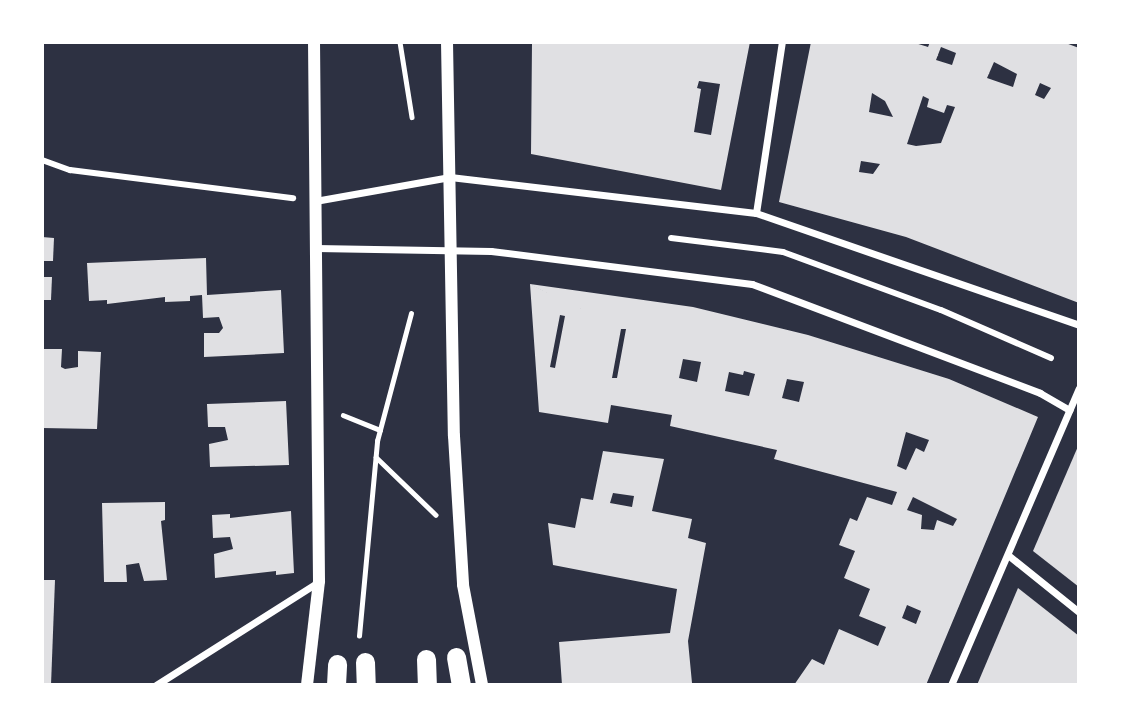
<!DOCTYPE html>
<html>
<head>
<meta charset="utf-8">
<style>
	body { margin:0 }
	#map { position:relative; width:1121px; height:727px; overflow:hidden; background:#2d3142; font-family:"Fira Sans",sans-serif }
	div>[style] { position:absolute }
	.building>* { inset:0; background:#e0e0e3 }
	.path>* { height:4.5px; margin:-2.25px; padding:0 2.25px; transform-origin:2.25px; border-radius:2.25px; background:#fff }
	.pedestrian>* { height:6px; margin:-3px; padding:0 3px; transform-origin:3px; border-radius:3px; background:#fff }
	.minor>* { height:7px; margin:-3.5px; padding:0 3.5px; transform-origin:3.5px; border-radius:3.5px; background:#fff }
	.tertiary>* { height:12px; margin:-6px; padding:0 6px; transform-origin:6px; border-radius:6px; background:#fff }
	.trunk>* { height:19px; margin:-9.5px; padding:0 9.5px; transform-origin:9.5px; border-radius:9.5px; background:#fff }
	span { translate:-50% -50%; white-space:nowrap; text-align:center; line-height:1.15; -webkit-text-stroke:5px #fff; paint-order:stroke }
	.frame { position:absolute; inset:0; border:44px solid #fff; pointer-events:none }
</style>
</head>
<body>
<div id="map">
	<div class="building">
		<i style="clip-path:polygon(evenodd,532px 42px,750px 42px,721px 190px,531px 154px,532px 42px,699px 81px,720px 84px,711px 135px,694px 132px,701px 89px,697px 88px,699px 81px)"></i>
		<i style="clip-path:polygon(evenodd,811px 42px,912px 42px,928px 47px,930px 42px,1063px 42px,1079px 48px,1079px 303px,906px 237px,779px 202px,811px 42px,941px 47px,956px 53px,952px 65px,936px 60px,941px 47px,811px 42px,994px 62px,1017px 74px,1013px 87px,987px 78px,994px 62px,811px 42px,1040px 83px,1051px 88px,1044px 99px,1035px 95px,1040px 83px,811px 42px,872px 93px,885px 101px,893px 117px,869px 112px,872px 93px,811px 42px,923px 96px,929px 99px,927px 107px,944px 113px,947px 105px,955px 107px,941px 143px,916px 146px,907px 144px,923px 96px,811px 42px,861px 161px,880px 164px,873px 174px,859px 172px,861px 161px)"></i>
		<i style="clip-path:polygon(42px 237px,54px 238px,53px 261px,42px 261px)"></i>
		<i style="clip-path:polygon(206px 258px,207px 295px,281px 290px,284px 353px,204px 357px,204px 333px,219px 333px,223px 328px,219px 317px,203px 318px,202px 295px,190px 296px,190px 301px,165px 302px,165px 297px,107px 304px,107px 300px,89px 301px,87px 263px)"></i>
		<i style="clip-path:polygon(42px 277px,52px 277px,51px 300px,42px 300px)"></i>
		<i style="clip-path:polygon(evenodd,530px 284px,693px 307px,808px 335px,949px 379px,1038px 417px,926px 685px,794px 685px,812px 659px,824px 665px,839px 629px,878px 646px,886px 627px,859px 616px,870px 589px,844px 578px,855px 551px,839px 545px,850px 518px,857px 521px,867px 497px,892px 505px,897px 492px,774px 459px,777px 450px,670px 426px,672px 415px,611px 405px,608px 423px,539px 412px,530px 284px,560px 315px,565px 316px,555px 368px,550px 367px,560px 315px,530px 284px,621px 329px,626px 329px,617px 378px,612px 378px,621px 329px,530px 284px,683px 359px,701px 362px,697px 382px,679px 378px,683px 359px,530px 284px,744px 371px,755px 374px,749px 396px,725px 391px,729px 372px,743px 375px,744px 371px,530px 284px,787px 379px,804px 382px,799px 402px,782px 398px,787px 379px,530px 284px,906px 432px,929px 440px,924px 452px,916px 448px,906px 470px,897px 466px,906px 432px,530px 284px,913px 497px,957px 519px,953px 526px,937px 520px,934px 530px,921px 529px,922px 515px,907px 510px,913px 497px,530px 284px,907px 605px,921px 611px,916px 624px,902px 618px,907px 605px)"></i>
		<i style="clip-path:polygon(42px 349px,62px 349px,61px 367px,65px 369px,78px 367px,78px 351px,101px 352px,97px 429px,42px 428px)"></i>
		<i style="clip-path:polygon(286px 401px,289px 465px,210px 467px,209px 444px,228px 440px,225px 427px,208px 427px,207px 404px)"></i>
		<i style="clip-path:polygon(1079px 444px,1079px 587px,1033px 551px)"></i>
		<i style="clip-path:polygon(evenodd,603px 451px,664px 459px,652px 511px,692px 519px,688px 538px,706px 543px,688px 641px,692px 683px,562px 685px,559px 642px,670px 633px,677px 589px,553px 565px,548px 523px,575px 528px,581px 498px,593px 500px,603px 451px,613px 493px,634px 496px,632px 507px,610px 503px,613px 493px)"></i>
		<i style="clip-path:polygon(165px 502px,165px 520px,161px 521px,167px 580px,144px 581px,139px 563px,126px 565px,127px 582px,104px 582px,102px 503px)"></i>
		<i style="clip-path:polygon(291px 511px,294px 573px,276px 575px,276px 571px,215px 578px,214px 554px,233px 549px,230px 537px,213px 538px,212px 515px,230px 514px,230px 518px)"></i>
		<i style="clip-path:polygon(42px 580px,55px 580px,51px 685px,42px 685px)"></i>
		<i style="clip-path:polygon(1018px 588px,1079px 636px,1079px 685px,977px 685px)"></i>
	</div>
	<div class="path">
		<i style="left:400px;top:42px;width:76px;rotate:80.9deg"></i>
		<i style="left:343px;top:415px;width:40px;rotate:22deg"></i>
		<i style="left:376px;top:457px;width:83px;rotate:44deg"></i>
		<i style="left:359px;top:636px;width:196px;rotate:-84.7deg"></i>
		<i style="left:377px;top:441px;width:132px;rotate:-75.1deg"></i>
	</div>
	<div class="pedestrian">
		<i style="left:42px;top:160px;width:30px;rotate:20deg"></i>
		<i style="left:70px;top:170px;width:225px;rotate:7.2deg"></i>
		<i style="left:671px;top:238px;width:113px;rotate:7.1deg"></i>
		<i style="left:783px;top:252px;width:168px;rotate:20.2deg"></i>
		<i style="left:941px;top:310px;width:120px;rotate:23.6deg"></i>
	</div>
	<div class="minor">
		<i style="left:315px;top:201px;width:137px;rotate:-10.1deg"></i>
		<i style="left:450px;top:177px;width:308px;rotate:6.7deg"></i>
		<i style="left:756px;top:213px;width:342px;rotate:19.1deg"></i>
		<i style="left:756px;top:213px;width:173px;rotate:-81.4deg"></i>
		<i style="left:316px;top:248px;width:175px;rotate:1deg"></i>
		<i style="left:491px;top:251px;width:263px;rotate:7.2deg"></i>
		<i style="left:752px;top:284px;width:308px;rotate:20.7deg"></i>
		<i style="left:1040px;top:393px;width:34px;rotate:30deg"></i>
		<i style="left:1008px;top:555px;width:91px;rotate:38.8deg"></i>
		<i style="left:156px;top:685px;width:192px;rotate:-32.4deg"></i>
		<i style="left:951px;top:685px;width:323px;rotate:-66.7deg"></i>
	</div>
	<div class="tertiary">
		<i style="left:447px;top:42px;width:394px;rotate:89deg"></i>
		<i style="left:454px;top:436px;width:149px;rotate:86.5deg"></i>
		<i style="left:463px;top:585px;width:102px;rotate:79.2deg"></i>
		<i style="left:307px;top:685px;width:105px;rotate:-83.4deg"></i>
		<i style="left:319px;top:581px;width:539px;rotate:-90.53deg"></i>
	</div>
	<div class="trunk">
		<i style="left:456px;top:657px;width:28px;rotate:80deg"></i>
		<i style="left:426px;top:659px;width:26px;rotate:88deg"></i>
		<i style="left:365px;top:662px;width:23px;rotate:88deg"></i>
		<i style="left:336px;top:685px;width:21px;rotate:-87deg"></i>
	</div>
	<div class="frame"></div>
</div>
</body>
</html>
